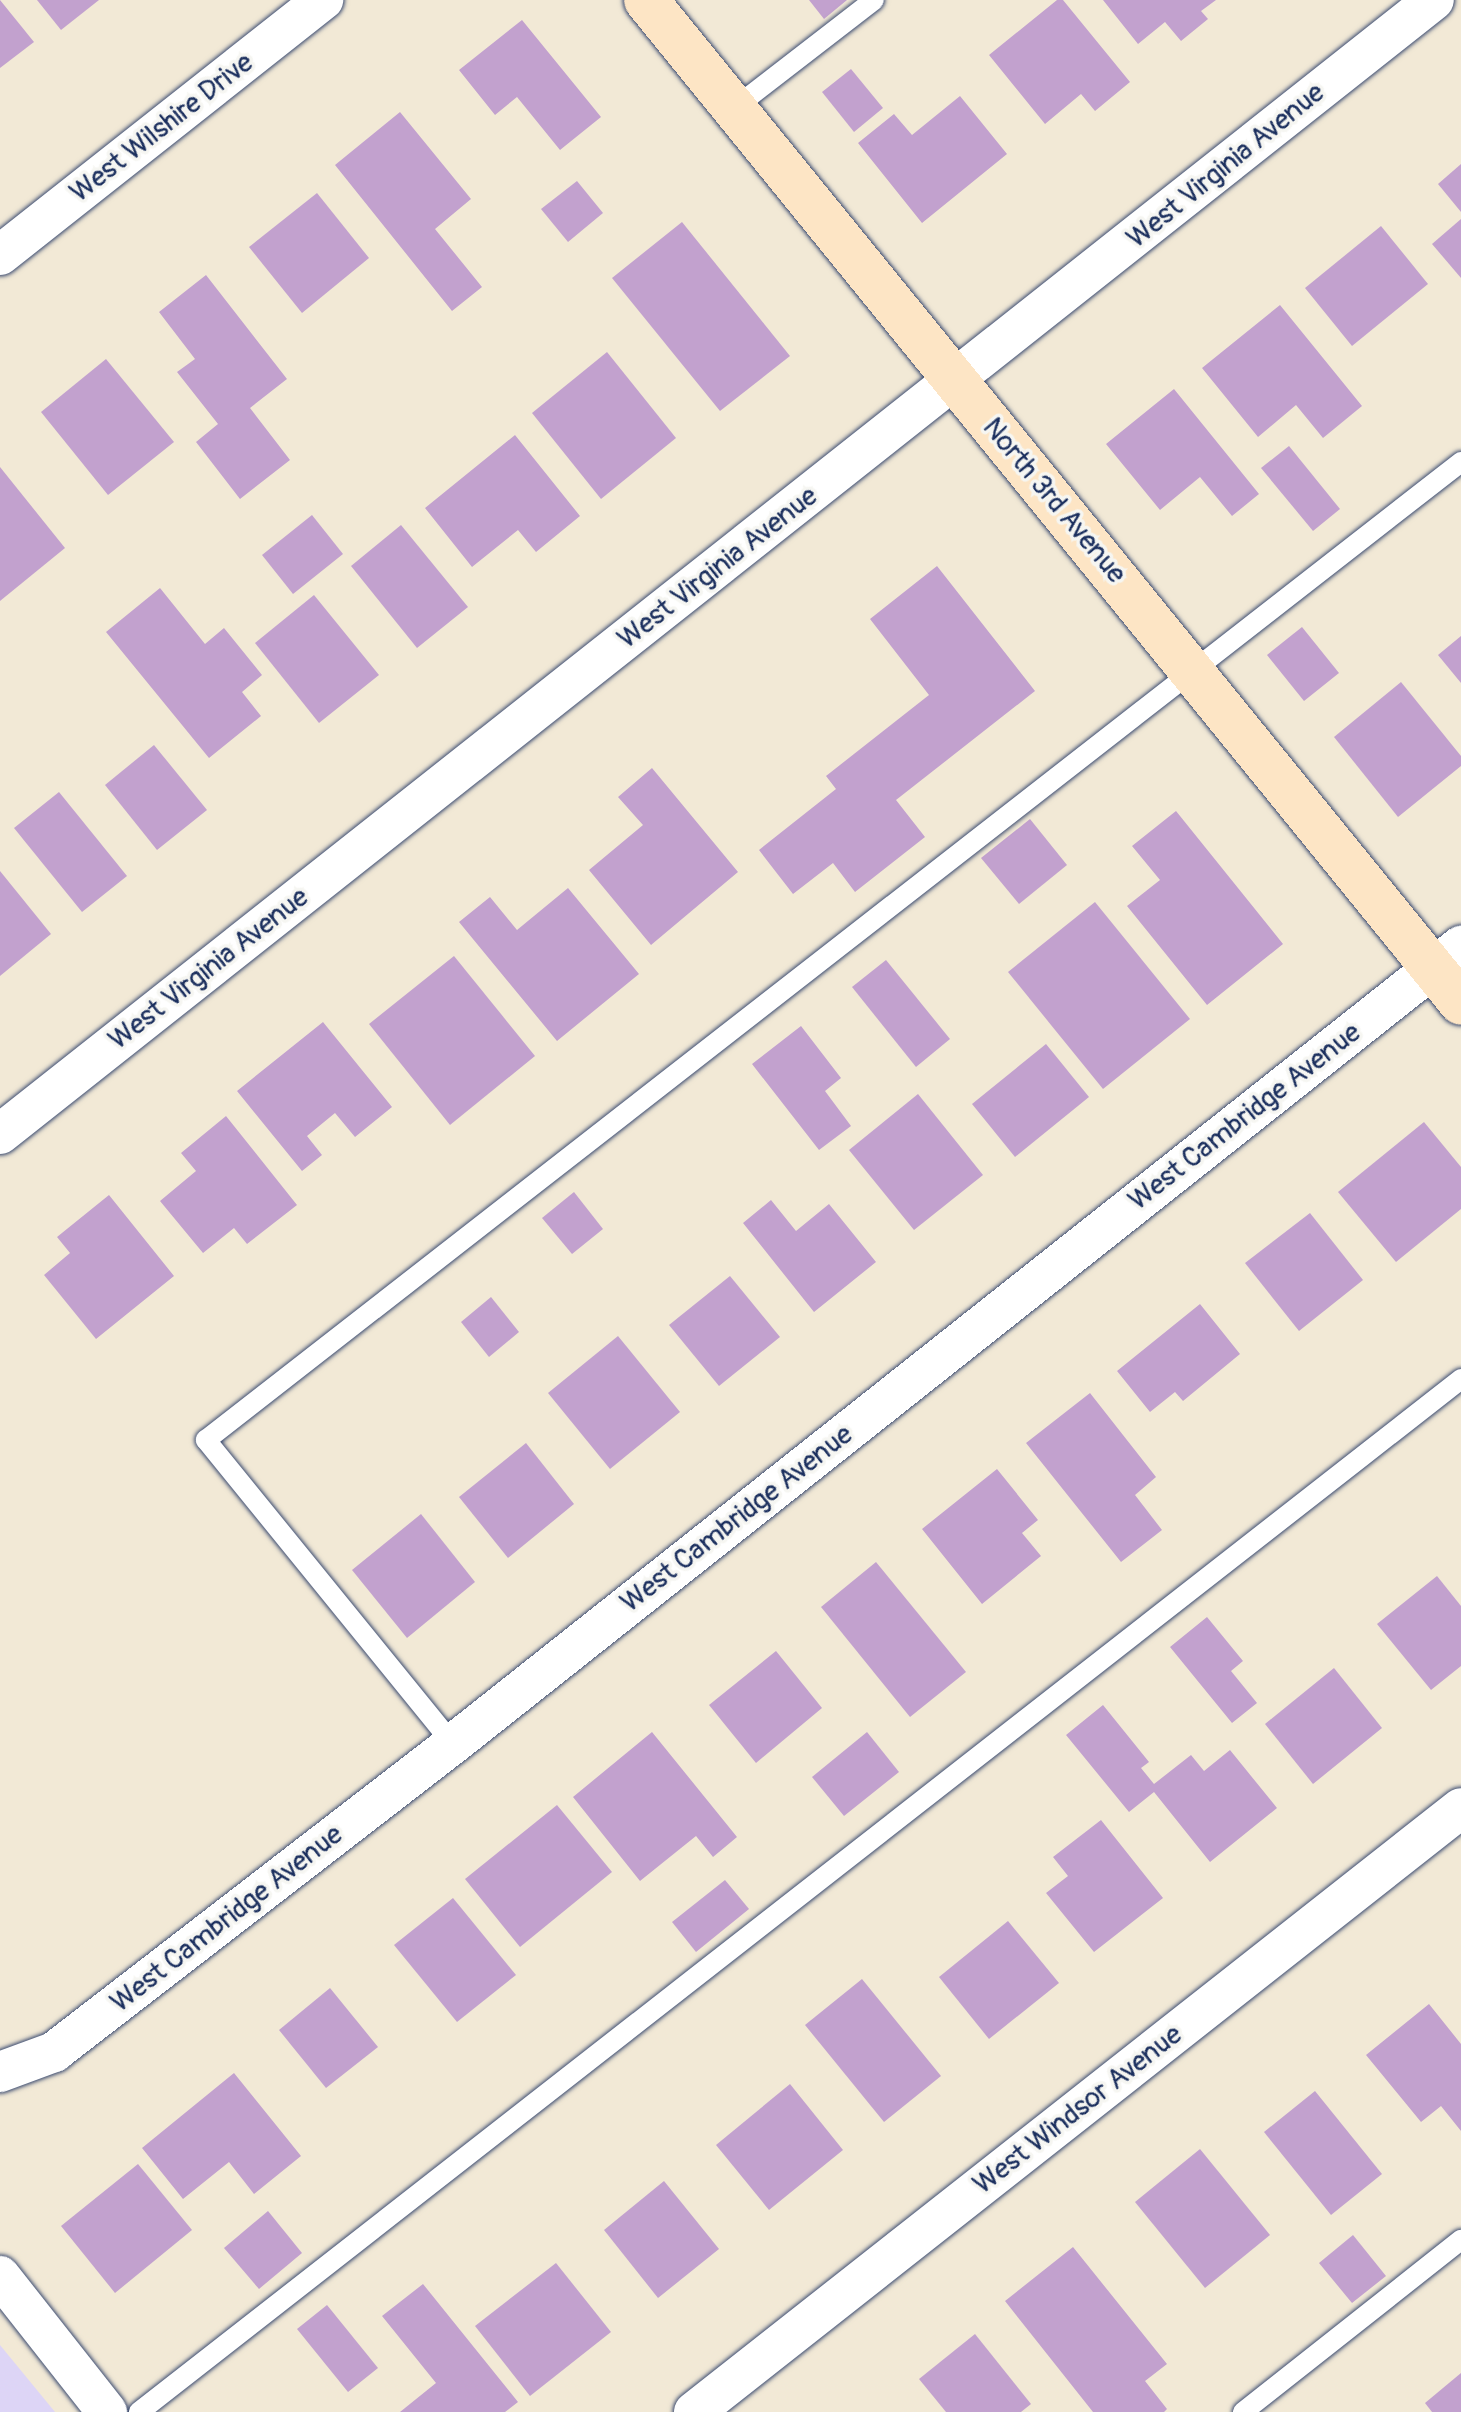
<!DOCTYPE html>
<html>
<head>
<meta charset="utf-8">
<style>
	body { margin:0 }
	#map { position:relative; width:1461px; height:2412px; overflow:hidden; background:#f2e9d6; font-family:Pangolin,sans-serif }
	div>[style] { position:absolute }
	.built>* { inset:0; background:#ddd5f6 }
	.building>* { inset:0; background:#c2a1ce }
	.roads { filter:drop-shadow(0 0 2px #3b4b70) drop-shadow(0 0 2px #3b4b70) }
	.lane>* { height:20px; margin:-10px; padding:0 10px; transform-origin:10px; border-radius:10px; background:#fff }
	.street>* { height:40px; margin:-20px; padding:0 20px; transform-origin:20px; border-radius:20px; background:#fff }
	.secondary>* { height:44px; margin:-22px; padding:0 22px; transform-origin:22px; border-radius:22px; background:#fde5c5 }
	span { translate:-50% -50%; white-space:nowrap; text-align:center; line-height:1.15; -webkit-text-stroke:7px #f6f6f2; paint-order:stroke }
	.street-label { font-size:28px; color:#1b2f5e }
</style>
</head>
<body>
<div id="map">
	<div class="built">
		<i style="clip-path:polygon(0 2345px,55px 2412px,0 2412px)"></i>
	</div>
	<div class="building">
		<i style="clip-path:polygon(0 0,34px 42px,0 68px)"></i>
		<i style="clip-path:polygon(37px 0,99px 0,61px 30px)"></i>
		<i style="clip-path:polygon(809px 0,847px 0,824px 19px)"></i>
		<i style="clip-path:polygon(1057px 0,1063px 0,1130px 82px,1095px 111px,1081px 94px,1045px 124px,989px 55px)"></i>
		<i style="clip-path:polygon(1103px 0,1216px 0,1201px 11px,1208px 19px,1181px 41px,1165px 22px,1138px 44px)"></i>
		<i style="clip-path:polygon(522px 20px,601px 117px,560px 150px,517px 97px,495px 115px,459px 70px)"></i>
		<i style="clip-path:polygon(851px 69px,883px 108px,854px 132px,822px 92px)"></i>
		<i style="clip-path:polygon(960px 96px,1007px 154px,922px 223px,858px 143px,894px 114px,912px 135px)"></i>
		<i style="clip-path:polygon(400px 112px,471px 199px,435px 229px,482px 287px,452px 311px,335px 165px)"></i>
		<i style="clip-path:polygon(1461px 164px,1461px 212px,1438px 184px)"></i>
		<i style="clip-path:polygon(577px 181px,603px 213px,568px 242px,541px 209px)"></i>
		<i style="clip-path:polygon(317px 193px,369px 258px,302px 313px,249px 247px)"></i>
		<i style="clip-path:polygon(1461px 219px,1461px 278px,1432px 244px)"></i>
		<i style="clip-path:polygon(682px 222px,790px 356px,720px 411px,612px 278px)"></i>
		<i style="clip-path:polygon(1381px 226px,1428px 284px,1352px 346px,1305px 288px)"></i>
		<i style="clip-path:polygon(206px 275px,287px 379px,250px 408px,290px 460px,240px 499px,196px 442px,218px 424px,177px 372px,195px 359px,159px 312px)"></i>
		<i style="clip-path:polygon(1280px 305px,1362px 406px,1323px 438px,1296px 405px,1258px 437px,1202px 368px)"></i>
		<i style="clip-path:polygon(607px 352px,676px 438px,601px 499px,532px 413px)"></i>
		<i style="clip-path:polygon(106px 359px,174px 442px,108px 495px,41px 412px)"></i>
		<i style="clip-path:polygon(1174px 389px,1259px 494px,1232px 516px,1200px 477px,1160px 510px,1106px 444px)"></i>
		<i style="clip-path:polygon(515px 435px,580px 516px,536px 552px,518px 530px,472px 567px,425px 508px)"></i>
		<i style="clip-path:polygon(1289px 446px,1340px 509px,1313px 531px,1261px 468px)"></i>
		<i style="clip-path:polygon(0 467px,65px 548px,0 601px)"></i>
		<i style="clip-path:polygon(312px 515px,343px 554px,293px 594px,262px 555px)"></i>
		<i style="clip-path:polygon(401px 525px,468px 607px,417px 648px,351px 566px)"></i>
		<i style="clip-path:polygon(937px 566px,1035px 691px,896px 800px,925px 837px,855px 892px,833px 863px,793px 894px,759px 850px,836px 789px,826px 776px,929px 695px,870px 619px)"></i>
		<i style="clip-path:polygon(160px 588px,205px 644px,224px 628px,262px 675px,242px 692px,261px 716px,209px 758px,106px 632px)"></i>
		<i style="clip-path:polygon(314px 595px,379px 675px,319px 723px,255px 643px)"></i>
		<i style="clip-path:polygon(1302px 627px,1339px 673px,1304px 701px,1267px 655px)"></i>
		<i style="clip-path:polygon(1461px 636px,1461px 683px,1438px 655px)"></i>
		<i style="clip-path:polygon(1401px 682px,1461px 756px,1461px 766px,1398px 817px,1334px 737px)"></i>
		<i style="clip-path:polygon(154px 745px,207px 810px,157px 850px,105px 785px)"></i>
		<i style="clip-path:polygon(652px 768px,738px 872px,651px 945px,589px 870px,643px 825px,618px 797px)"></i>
		<i style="clip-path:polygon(59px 792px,127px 876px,82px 912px,14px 828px)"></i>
		<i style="clip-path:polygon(1176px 811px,1283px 944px,1207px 1005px,1127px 906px,1160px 880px,1132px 846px)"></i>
		<i style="clip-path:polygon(1030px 819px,1067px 865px,1019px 904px,981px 858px)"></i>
		<i style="clip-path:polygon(0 871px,51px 934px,0 976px)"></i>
		<i style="clip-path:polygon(568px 888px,639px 974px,557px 1041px,459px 922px,490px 897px,517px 930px)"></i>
		<i style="clip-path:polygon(1095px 902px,1190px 1019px,1103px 1089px,1008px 972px)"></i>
		<i style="clip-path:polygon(454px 956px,535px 1056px,450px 1125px,369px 1024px)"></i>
		<i style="clip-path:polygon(886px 960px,950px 1039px,916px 1067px,852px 987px)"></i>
		<i style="clip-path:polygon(323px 1022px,392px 1107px,355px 1137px,335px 1113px,307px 1136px,322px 1155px,302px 1171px,237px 1091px)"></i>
		<i style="clip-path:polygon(801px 1026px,841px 1078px,825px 1091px,851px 1126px,819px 1150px,752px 1064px)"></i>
		<i style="clip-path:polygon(1046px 1044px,1089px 1097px,1015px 1157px,972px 1104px)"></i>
		<i style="clip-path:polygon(918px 1094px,983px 1175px,914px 1230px,849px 1150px)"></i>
		<i style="clip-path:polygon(226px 1116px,297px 1205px,247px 1244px,234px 1228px,203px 1253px,160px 1201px,196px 1171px,181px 1153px)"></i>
		<i style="clip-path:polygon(1424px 1122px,1461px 1167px,1461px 1209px,1396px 1262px,1338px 1192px)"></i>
		<i style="clip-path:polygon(574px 1192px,603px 1229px,572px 1254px,542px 1218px)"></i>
		<i style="clip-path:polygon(109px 1195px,174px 1276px,96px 1339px,44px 1275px,70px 1253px,57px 1237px)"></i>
		<i style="clip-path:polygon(771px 1200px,796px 1231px,829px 1204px,876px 1262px,814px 1312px,743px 1223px)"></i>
		<i style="clip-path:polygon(1310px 1213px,1363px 1280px,1299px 1331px,1245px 1263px)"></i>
		<i style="clip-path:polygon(730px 1276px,780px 1337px,719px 1386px,669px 1325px)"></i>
		<i style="clip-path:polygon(491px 1297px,519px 1332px,489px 1357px,461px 1322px)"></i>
		<i style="clip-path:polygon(1200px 1304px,1240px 1354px,1183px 1401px,1175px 1392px,1150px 1412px,1117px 1371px)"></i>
		<i style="clip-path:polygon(618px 1336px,680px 1412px,610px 1469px,548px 1393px)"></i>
		<i style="clip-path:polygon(1090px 1393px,1156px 1477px,1135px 1495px,1162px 1530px,1121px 1562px,1026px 1443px)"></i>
		<i style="clip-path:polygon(526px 1443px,574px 1504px,508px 1558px,459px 1497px)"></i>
		<i style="clip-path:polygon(997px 1469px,1038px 1520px,1022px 1533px,1041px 1556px,982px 1604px,922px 1529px)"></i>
		<i style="clip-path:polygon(421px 1514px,475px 1582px,407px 1638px,352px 1570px)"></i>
		<i style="clip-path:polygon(876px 1562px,966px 1672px,910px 1717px,821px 1607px)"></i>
		<i style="clip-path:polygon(1437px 1576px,1461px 1606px,1461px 1666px,1431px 1690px,1377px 1624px)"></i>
		<i style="clip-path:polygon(1207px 1617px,1243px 1661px,1231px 1671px,1257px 1703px,1232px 1723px,1170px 1647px)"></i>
		<i style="clip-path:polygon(776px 1651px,822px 1708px,756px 1763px,709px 1705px)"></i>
		<i style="clip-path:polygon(1334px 1668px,1382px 1728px,1313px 1784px,1265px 1724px)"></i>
		<i style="clip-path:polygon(1103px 1705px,1149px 1762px,1141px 1768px,1154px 1784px,1191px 1755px,1204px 1771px,1230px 1750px,1277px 1808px,1210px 1862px,1154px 1792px,1129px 1812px,1066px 1735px)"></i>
		<i style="clip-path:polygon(652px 1732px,737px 1837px,713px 1857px,696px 1836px,640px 1881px,573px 1797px)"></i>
		<i style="clip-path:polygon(867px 1732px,899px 1772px,844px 1816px,812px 1777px)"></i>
		<i style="clip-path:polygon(557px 1805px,612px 1872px,520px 1947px,465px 1879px)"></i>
		<i style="clip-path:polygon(1101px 1820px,1163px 1898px,1094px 1952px,1046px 1893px,1068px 1876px,1053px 1857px)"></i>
		<i style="clip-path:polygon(725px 1880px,749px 1909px,696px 1952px,672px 1922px)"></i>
		<i style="clip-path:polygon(453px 1898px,516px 1975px,457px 2022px,394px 1945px)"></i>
		<i style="clip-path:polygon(1008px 1921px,1059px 1983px,989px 2039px,939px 1977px)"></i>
		<i style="clip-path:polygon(862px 1979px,941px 2076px,884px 2122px,805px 2025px)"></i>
		<i style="clip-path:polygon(330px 1988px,378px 2047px,326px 2088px,279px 2030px)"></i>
		<i style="clip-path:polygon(1429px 2004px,1461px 2044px,1461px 2131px,1441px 2106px,1421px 2122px,1366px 2055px)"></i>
		<i style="clip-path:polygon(234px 2073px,301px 2156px,254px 2194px,229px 2162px,183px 2199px,142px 2148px)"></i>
		<i style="clip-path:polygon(790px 2084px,843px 2150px,769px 2210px,716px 2145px)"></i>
		<i style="clip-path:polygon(1315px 2091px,1382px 2174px,1331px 2215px,1264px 2132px)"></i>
		<i style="clip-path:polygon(1200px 2149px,1270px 2235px,1205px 2288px,1135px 2202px)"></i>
		<i style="clip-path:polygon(138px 2164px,192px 2230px,115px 2293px,61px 2226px)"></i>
		<i style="clip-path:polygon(664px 2181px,719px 2249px,658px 2298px,604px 2230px)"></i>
		<i style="clip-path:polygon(268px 2211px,302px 2253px,259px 2289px,224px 2248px)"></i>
		<i style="clip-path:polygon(1353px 2235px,1386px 2276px,1352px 2303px,1319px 2263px)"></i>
		<i style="clip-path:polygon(1073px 2247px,1167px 2364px,1145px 2381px,1167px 2409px,1164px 2412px,1093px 2412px,1005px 2301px)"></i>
		<i style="clip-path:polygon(556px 2263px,611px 2332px,530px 2396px,475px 2326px)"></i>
		<i style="clip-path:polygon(423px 2284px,518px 2402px,505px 2412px,400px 2412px,436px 2383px,382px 2316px)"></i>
		<i style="clip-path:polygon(327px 2305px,378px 2368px,348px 2392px,297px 2329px)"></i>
		<i style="clip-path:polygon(975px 2334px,1031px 2404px,1021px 2412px,946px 2412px,919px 2379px)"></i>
		<i style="clip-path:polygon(1461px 2373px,1461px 2412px,1432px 2412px,1425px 2403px)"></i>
	</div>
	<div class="roads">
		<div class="lane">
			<i style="left:733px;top:109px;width:178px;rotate:-37.7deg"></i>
			<i style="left:453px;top:1744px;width:392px;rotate:-129.1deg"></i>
			<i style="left:206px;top:1440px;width:1591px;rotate:-37.93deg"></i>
			<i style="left:139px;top:2412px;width:1678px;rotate:-38deg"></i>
			<i style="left:1243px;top:2412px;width:278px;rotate:-38.3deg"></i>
		</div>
		<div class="street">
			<i style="left:0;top:255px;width:412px;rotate:-38.3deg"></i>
			<i style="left:0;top:1134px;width:1828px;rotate:-38.34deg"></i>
			<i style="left:0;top:2072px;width:58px;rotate:-20.3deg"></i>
			<i style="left:54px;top:2052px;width:504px;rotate:-37.67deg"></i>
			<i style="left:453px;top:1744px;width:1286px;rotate:-38.37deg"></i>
			<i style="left:0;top:2276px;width:173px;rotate:51.8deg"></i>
			<i style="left:694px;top:2412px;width:976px;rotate:-38.22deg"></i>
		</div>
		<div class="secondary">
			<i style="left:646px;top:0;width:1292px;rotate:50.9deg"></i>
		</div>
	</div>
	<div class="street-label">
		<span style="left:162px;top:128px;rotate:-38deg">West Wilshire Drive</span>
		<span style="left:1226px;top:166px;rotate:-39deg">West Virginia Avenue</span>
		<span style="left:1054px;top:501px;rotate:50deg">North 3rd Avenue</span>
		<span style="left:718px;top:568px;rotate:-38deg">West Virginia Avenue</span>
		<span style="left:209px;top:969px;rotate:-38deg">West Virginia Avenue</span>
		<span style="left:1245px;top:1117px;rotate:-38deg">West Cambridge Avenue</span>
		<span style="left:737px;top:1519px;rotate:-38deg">West Cambridge Avenue</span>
		<span style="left:227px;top:1919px;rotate:-38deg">West Cambridge Avenue</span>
		<span style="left:1078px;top:2110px;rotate:-38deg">West Windsor Avenue</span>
	</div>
</div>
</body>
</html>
